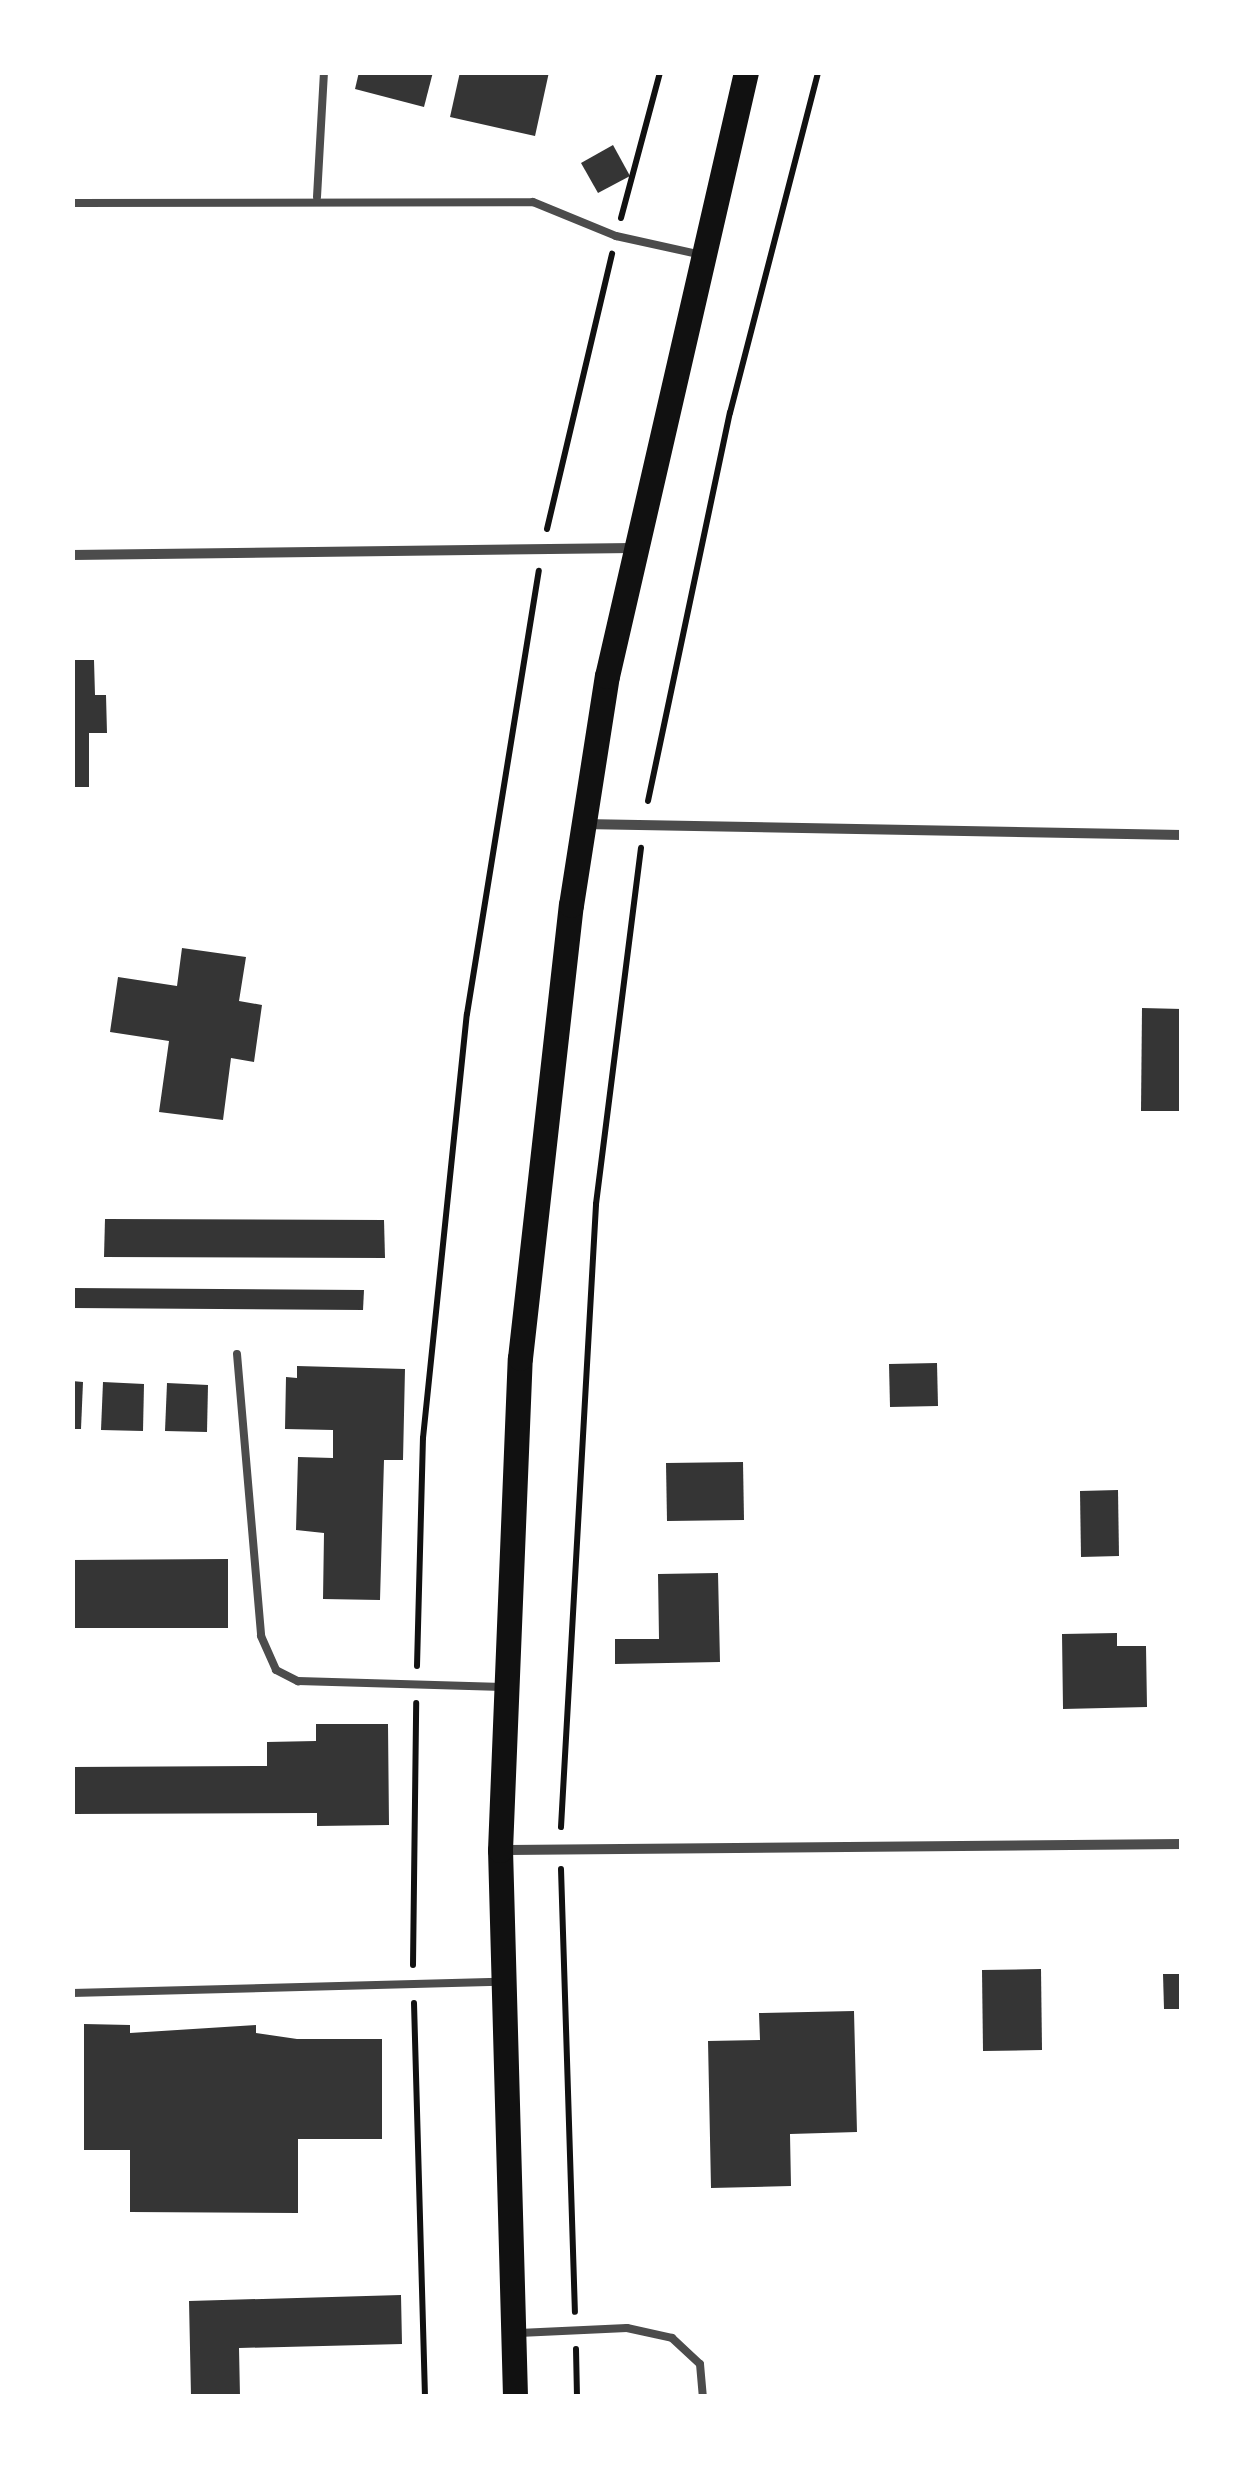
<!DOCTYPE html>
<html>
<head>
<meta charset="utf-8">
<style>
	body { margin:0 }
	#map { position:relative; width:1254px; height:2469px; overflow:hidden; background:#fff; font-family:Arial,sans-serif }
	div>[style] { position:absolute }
	.building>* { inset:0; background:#353535 }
	.path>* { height:6px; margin:-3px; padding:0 3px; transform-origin:3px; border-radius:3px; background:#111 }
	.service>* { height:8px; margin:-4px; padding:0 4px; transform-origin:4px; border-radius:4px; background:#4c4c4c }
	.minor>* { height:10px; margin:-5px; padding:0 5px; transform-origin:5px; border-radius:5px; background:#4c4c4c }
	.primary>* { height:25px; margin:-12.5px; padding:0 12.5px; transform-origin:12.5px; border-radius:12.5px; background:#111 }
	span { translate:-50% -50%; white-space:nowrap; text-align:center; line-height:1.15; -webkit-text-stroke:9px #fff; paint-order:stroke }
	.frame { position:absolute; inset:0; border:75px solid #fff; pointer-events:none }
</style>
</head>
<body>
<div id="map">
	<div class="building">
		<i style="clip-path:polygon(359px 72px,433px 72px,424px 107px,355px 89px)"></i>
		<i style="clip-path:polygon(460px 72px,549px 72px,535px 136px,450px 117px)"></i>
		<i style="clip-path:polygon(613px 145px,630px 176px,598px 193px,581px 163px)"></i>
		<i style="clip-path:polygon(72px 660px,94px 660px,95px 695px,106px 695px,107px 733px,89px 733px,89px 787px,72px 787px)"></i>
		<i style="clip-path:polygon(182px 948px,246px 957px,239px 1001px,262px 1005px,254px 1062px,231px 1058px,223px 1120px,159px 1112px,169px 1041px,110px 1032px,118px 977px,177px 986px)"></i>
		<i style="clip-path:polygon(1142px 1008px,1182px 1009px,1182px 1111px,1141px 1111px)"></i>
		<i style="clip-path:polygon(105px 1219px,384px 1220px,385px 1258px,104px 1257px)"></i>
		<i style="clip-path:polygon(72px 1288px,364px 1290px,363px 1310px,72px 1308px)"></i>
		<i style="clip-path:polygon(937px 1363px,938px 1406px,890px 1407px,889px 1364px)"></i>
		<i style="clip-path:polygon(297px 1366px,405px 1369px,403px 1460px,384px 1460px,380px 1600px,323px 1599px,324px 1533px,296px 1530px,298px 1457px,333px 1458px,333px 1430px,285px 1429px,286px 1377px,297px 1378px)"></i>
		<i style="clip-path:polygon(72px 1381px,83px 1382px,81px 1429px,72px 1429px)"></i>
		<i style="clip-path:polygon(103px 1382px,144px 1384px,143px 1431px,101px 1430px)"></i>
		<i style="clip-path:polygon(167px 1383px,208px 1385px,207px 1432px,165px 1431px)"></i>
		<i style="clip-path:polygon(743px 1462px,744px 1520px,667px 1521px,666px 1463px)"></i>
		<i style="clip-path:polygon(1118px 1490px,1119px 1556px,1081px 1557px,1080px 1491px)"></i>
		<i style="clip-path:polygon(228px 1559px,228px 1628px,72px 1628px,72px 1560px)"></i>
		<i style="clip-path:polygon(718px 1573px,720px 1662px,615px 1664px,615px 1639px,659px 1639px,658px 1574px)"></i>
		<i style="clip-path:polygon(1117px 1633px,1117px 1646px,1146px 1646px,1147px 1707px,1063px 1709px,1062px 1634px)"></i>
		<i style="clip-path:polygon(316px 1724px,388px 1724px,389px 1825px,317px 1826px,317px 1813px,72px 1814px,72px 1767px,267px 1766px,267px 1742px,316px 1741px)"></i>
		<i style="clip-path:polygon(1041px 1969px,1042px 2050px,983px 2051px,982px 1970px)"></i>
		<i style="clip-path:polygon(1163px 1974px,1182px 1974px,1182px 2009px,1164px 2009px)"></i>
		<i style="clip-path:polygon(854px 2011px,857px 2132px,790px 2134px,791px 2186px,711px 2188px,708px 2041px,760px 2040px,759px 2013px)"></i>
		<i style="clip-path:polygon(84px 2024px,130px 2025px,130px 2033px,256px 2025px,256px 2033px,297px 2039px,382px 2039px,382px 2139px,298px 2139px,298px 2213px,130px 2212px,130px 2150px,84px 2150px)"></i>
		<i style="clip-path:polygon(401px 2295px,402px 2344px,239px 2348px,240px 2396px,191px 2396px,189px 2301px)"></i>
	</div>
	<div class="path">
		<i style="left:621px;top:218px;width:151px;rotate:-75deg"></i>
		<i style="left:547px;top:529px;width:283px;rotate:-76.7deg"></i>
		<i style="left:648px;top:801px;width:397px;rotate:-78.1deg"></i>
		<i style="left:730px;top:413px;width:352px;rotate:-75.5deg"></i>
		<i style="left:417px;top:1666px;width:228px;rotate:-88.5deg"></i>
		<i style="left:423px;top:1438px;width:426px;rotate:-84.1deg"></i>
		<i style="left:467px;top:1014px;width:449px;rotate:-80.8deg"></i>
		<i style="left:561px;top:1827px;width:624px;rotate:-86.78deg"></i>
		<i style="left:596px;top:1204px;width:359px;rotate:-82.8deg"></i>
		<i style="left:561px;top:1869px;width:443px;rotate:88.2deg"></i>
		<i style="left:413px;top:1965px;width:262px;rotate:-89.3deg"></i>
		<i style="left:414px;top:2003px;width:393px;rotate:88.4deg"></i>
		<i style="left:576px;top:2349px;width:47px;rotate:88.8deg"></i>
	</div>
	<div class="service">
		<i style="left:317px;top:197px;width:125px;rotate:-86.8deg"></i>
		<i style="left:72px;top:203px;width:461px;rotate:-0.1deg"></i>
		<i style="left:533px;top:202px;width:90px;rotate:22.3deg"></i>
		<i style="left:616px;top:236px;width:84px;rotate:12.4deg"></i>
		<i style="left:237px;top:1354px;width:283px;rotate:85.1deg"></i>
		<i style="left:261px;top:1636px;width:37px;rotate:66deg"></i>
		<i style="left:276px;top:1670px;width:25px;rotate:27deg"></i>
		<i style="left:298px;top:1681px;width:205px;rotate:1.7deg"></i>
		<i style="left:72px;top:1993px;width:427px;rotate:-1.5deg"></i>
		<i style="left:519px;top:2333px;width:108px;rotate:-2.7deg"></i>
		<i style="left:627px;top:2328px;width:46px;rotate:12.5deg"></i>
		<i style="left:672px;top:2338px;width:38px;rotate:43deg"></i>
		<i style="left:700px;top:2364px;width:32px;rotate:85deg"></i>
	</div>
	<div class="minor">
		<i style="left:72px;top:555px;width:561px;rotate:-0.71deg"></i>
		<i style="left:583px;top:824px;width:599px;rotate:1.05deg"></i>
		<i style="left:503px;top:1850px;width:679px;rotate:-0.51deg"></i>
	</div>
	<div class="primary">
		<i style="left:515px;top:2396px;width:546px;rotate:-91.57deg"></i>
		<i style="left:500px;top:1850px;width:492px;rotate:-87.7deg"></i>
		<i style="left:520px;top:1358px;width:456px;rotate:-83.6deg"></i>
		<i style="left:571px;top:905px;width:232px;rotate:-81.1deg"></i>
		<i style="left:607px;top:676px;width:620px;rotate:-77.04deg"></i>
	</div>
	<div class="frame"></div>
</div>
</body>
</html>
